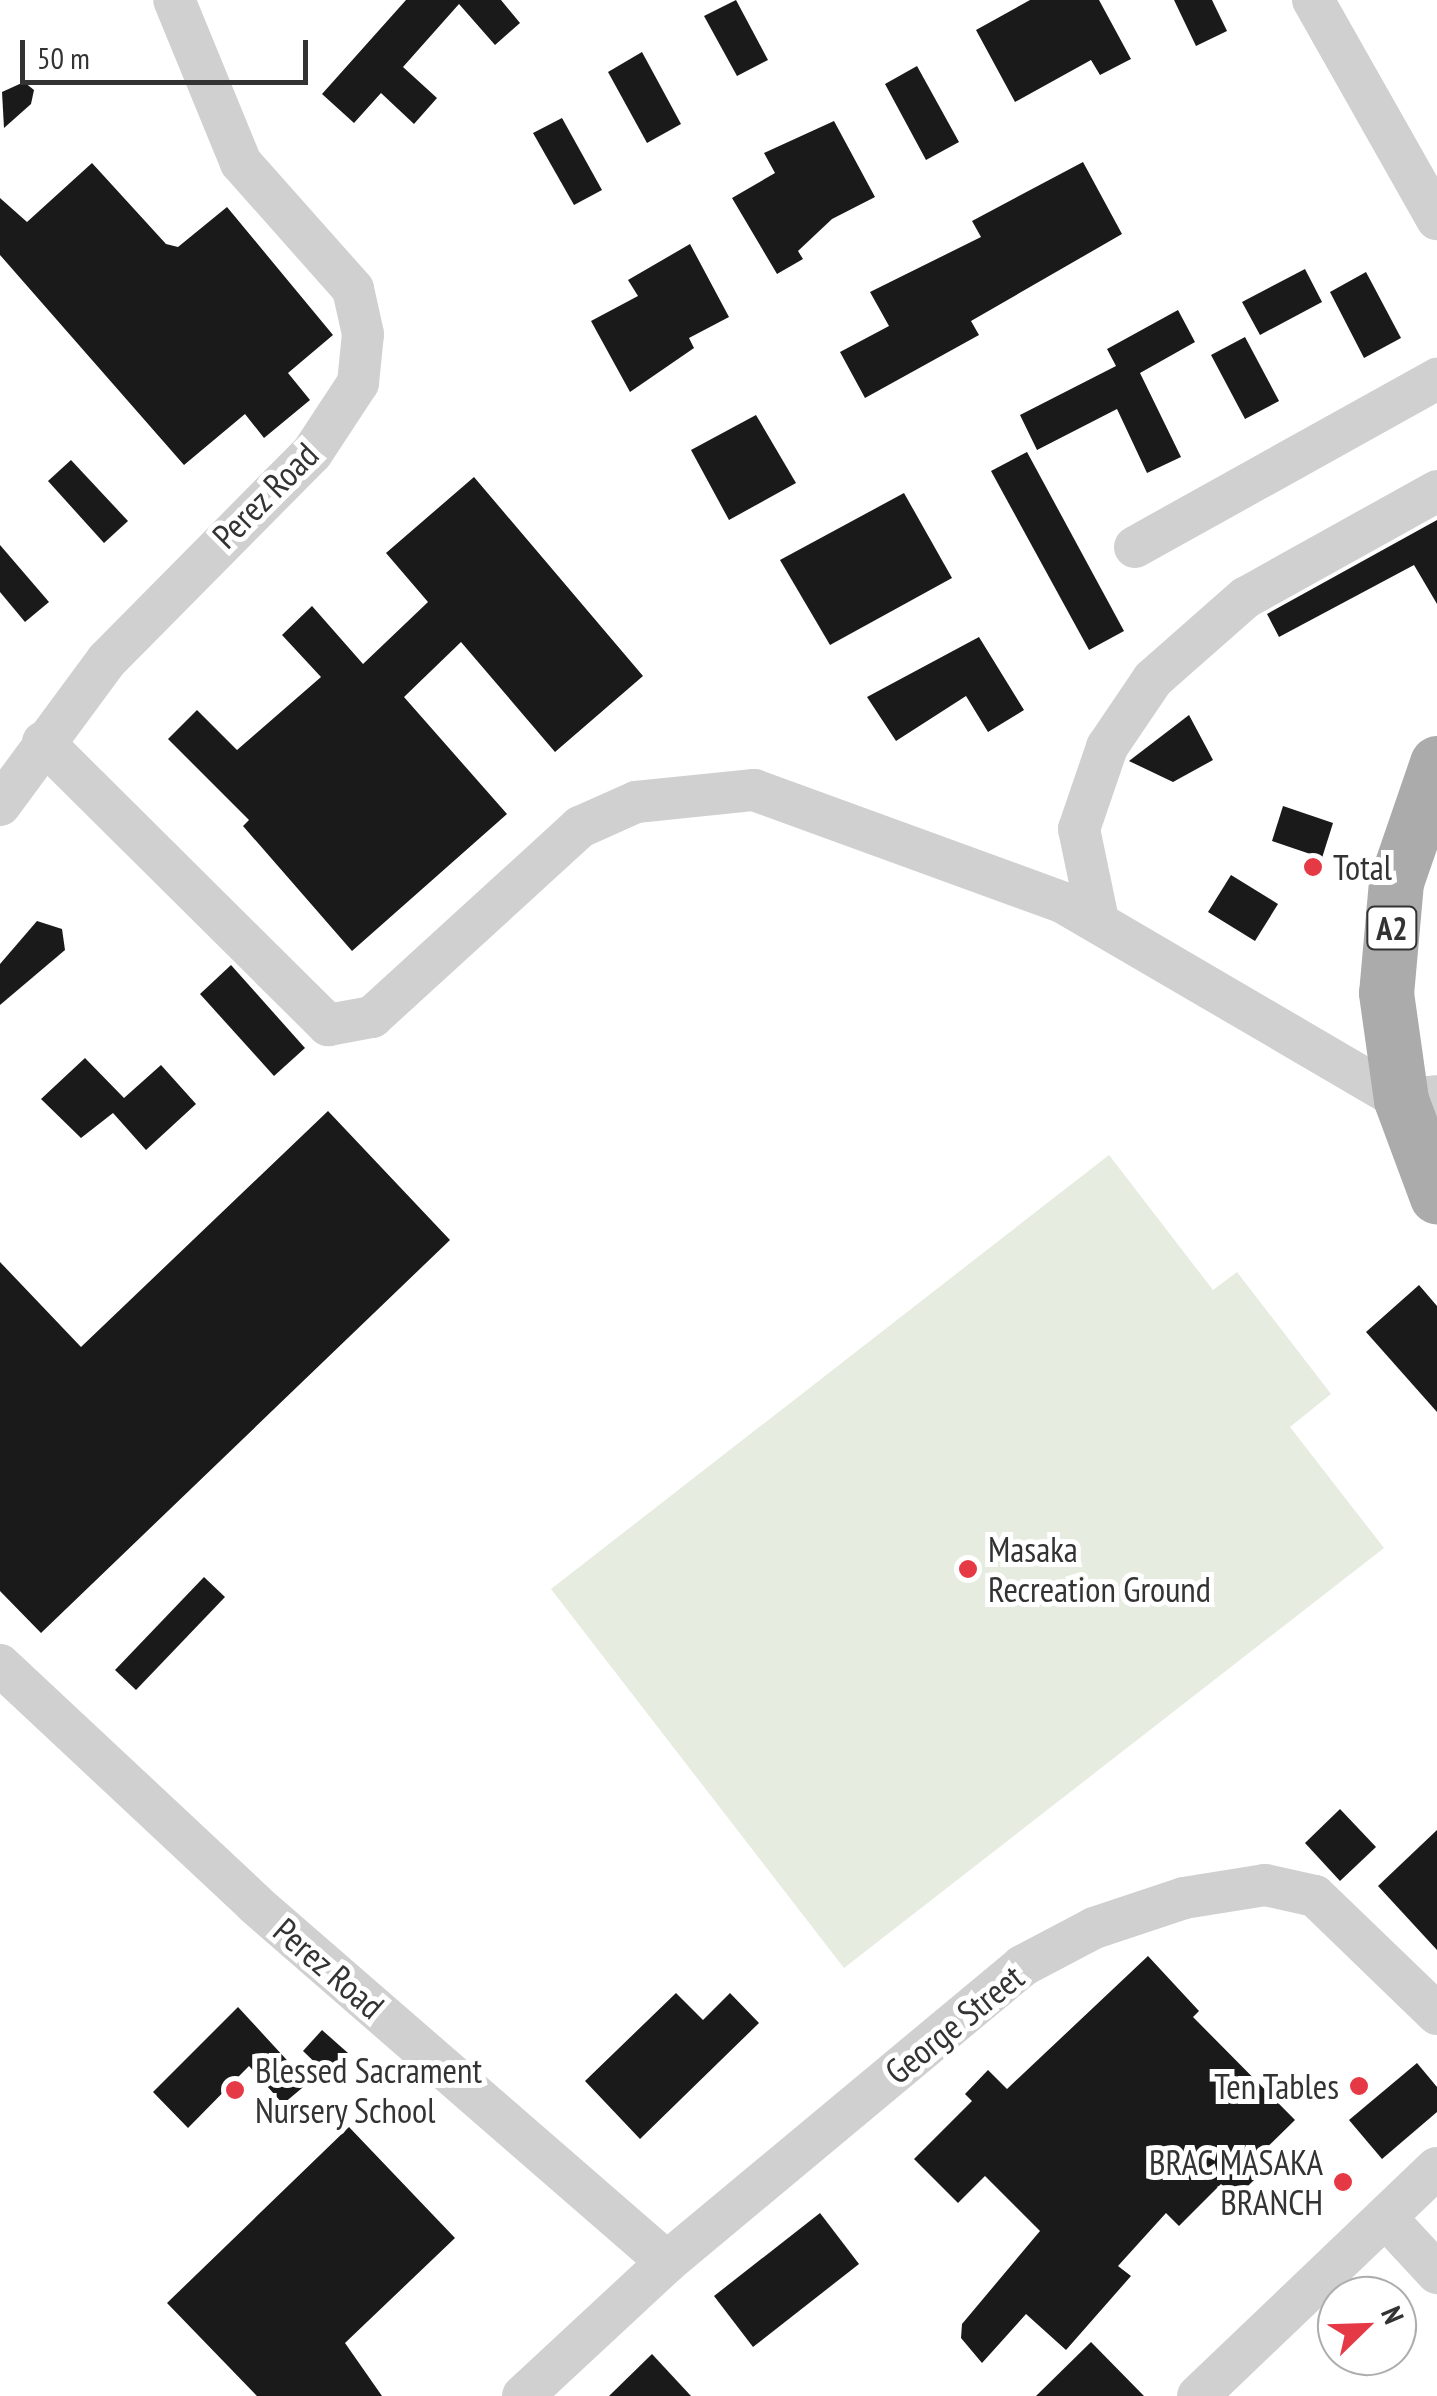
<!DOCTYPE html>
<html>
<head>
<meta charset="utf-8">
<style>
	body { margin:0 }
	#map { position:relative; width:1437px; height:2396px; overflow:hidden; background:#fff; font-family:"PT Sans Narrow",sans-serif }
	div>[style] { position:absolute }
	.green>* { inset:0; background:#e6ecdf }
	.building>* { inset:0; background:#1a1a1a }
	.minor>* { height:42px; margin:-21px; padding:0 21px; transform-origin:21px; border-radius:21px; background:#d0d0d0 }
	.major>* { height:55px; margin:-27.5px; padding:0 27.5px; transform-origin:27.5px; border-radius:27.5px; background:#ababab }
	.dots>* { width:28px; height:28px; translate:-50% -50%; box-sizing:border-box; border:5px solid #fff; border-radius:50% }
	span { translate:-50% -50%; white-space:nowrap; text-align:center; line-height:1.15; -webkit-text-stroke:10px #fff; paint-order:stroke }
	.shield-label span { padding:2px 8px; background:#fff; border:2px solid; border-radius:8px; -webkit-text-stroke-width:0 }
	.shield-label { font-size:32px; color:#333; font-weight:700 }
	.street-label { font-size:35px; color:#333 }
	.poi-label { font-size:35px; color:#333 }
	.left { translate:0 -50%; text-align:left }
	.right { translate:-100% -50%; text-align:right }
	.north { position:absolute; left:1317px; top:2276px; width:100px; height:100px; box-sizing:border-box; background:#fff; border:2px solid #adadad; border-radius:50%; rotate:67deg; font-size:28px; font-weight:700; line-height:40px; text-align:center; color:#333 }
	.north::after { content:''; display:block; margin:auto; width:35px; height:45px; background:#e63946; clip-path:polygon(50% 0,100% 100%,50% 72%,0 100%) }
	.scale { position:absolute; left:20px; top:40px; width:288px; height:45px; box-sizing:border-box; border:5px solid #333; border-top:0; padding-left:12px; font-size:30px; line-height:35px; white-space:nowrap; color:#333; -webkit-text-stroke:8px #fff; paint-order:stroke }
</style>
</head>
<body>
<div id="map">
	<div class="green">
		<i style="clip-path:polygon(1109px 1155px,1213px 1290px,1237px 1272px,1331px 1394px,1290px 1427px,1384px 1548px,844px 1968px,551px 1589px)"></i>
	</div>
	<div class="building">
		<i style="clip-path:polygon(406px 0,501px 0,520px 23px,495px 45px,459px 4px,403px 67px,437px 98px,414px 124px,381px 93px,354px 123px,322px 94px)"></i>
		<i style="clip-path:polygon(736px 0,768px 60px,737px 76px,704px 16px)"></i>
		<i style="clip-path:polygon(1030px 0,1099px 0,1131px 59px,1100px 75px,1091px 60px,1015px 102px,976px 30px)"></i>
		<i style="clip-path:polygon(1174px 0,1212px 0,1227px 31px,1196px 46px)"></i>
		<i style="clip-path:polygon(642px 52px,681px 124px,647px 143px,608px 72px)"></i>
		<i style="clip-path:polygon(917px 66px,959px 142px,926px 160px,885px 84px)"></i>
		<i style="clip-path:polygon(24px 82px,34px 90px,31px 104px,4px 128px,2px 92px)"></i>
		<i style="clip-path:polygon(562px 118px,602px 190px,574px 205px,533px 133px)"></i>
		<i style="clip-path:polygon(834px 121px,875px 197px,832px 219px,798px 251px,803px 259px,777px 274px,732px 198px,775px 173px,764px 153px)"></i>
		<i style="clip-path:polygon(1083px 162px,1122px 234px,971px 321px,979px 335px,865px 398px,840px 352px,889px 326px,870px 292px,981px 237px,972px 221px)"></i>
		<i style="clip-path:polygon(92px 163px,166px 244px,178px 247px,227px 207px,333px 335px,288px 373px,310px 400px,264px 438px,245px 414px,184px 465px,0 255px,0 198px,27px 222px)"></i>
		<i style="clip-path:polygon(690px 244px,729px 317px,689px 338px,694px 348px,630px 392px,591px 321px,638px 296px,628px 280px)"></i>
		<i style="clip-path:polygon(1305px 269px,1322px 302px,1260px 335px,1242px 302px)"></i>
		<i style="clip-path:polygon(1366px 272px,1401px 338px,1364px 358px,1330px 292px)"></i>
		<i style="clip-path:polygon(1178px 310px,1195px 342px,1140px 373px,1181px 457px,1147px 473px,1117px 409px,1037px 450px,1020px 415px,1116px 366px,1107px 349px)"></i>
		<i style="clip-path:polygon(1245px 337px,1279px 401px,1245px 419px,1211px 355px)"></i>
		<i style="clip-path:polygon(756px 415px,796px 483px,729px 520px,691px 450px)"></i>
		<i style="clip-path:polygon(1027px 452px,1124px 631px,1089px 650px,991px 471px)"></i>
		<i style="clip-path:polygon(71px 460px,128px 521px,104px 543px,48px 481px)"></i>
		<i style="clip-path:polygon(474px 477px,643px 676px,555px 752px,461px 642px,404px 697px,507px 814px,352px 951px,243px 826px,249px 820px,168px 739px,197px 710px,237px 750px,321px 677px,282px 635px,312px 606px,363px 664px,428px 602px,386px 553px)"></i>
		<i style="clip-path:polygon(904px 493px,952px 578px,830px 645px,780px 560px)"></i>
		<i style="clip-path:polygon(1437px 520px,1437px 604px,1414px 565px,1279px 637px,1267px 614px)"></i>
		<i style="clip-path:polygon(0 545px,49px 602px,25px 622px,0 592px)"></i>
		<i style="clip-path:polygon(979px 637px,1024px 710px,988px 732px,966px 696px,896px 741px,867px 697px)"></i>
		<i style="clip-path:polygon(1189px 715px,1213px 760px,1173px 782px,1129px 761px)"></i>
		<i style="clip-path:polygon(1283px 806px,1333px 823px,1322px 858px,1272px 841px)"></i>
		<i style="clip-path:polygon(1231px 875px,1278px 904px,1255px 941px,1208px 912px)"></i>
		<i style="clip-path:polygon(37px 921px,62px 929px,65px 950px,0 1005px,0 964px)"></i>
		<i style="clip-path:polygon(231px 965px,305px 1048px,274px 1076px,200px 994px)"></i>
		<i style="clip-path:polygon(85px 1058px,124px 1098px,161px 1065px,196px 1104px,146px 1150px,113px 1113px,81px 1138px,41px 1099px)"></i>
		<i style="clip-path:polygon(328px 1111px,450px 1240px,41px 1633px,0 1591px,0 1262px,81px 1347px)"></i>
		<i style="clip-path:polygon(1419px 1285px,1437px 1306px,1437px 1412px,1366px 1332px)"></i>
		<i style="clip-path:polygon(204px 1577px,225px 1597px,136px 1690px,115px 1670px)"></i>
		<i style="clip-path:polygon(1340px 1809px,1376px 1847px,1340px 1881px,1305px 1843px)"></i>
		<i style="clip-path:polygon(1437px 1830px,1437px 1950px,1378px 1886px)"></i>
		<i style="clip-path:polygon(1148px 1956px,1199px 2011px,1193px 2017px,1295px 2120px,1255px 2159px,1265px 2169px,1236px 2198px,1221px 2184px,1179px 2226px,1166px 2213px,1118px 2266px,1131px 2276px,1066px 2350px,1026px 2314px,982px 2363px,961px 2338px,962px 2324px,1040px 2231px,985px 2176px,958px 2203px,914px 2159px,972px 2101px,965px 2094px,988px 2070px,1007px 2089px)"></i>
		<i style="clip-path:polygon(676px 1993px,703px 2020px,730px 1993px,759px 2023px,640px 2139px,585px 2081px)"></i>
		<i style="clip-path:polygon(238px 2007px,308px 2083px,283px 2104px,249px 2066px,188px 2128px,153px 2092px)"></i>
		<i style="clip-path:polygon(322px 2030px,348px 2053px,328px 2075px,303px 2051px)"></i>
		<i style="clip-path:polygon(1417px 2063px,1437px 2087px,1437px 2112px,1382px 2159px,1349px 2120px)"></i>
		<i style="clip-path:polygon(349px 2127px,455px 2238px,345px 2343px,382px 2396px,257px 2396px,167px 2303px)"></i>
		<i style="clip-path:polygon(820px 2213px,859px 2264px,753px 2347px,714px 2296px)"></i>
		<i style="clip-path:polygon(1091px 2342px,1144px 2396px,1036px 2396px)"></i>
		<i style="clip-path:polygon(652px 2354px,691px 2396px,609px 2396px)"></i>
	</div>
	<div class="minor">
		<i style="left:1313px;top:0;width:252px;rotate:60.5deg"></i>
		<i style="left:1135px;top:547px;width:346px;rotate:-29.1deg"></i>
		<i style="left:43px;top:742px;width:402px;rotate:44.8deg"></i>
		<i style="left:328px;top:1025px;width:45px;rotate:-10.3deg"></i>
		<i style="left:372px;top:1017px;width:282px;rotate:-42.4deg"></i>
		<i style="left:580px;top:827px;width:61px;rotate:-24.1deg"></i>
		<i style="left:636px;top:802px;width:119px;rotate:-5.8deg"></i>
		<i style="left:754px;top:790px;width:330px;rotate:20deg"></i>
		<i style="left:1064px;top:903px;width:390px;rotate:30.3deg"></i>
		<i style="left:1401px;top:1100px;width:36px;rotate:-6deg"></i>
		<i style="left:0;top:805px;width:180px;rotate:-53.6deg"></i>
		<i style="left:107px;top:660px;width:291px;rotate:-45.3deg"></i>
		<i style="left:312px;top:453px;width:84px;rotate:-56.7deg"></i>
		<i style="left:358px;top:383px;width:49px;rotate:-84.2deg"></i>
		<i style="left:363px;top:334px;width:46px;rotate:-102.5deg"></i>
		<i style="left:353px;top:289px;width:169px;rotate:-131.6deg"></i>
		<i style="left:241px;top:163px;width:176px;rotate:-112.3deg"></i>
		<i style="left:1098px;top:920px;width:93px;rotate:-101.8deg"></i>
		<i style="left:1079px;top:829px;width:87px;rotate:-71.1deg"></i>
		<i style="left:1107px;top:747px;width:82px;rotate:-55.9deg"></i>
		<i style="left:1153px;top:679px;width:123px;rotate:-41.4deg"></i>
		<i style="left:1245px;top:598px;width:220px;rotate:-29.1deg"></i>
		<i style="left:0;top:1665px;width:349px;rotate:43.1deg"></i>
		<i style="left:255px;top:1904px;width:546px;rotate:40.99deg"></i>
		<i style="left:1387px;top:2219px;width:74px;rotate:47.2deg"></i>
		<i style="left:523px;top:2396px;width:197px;rotate:-42.9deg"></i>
		<i style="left:667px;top:2262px;width:462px;rotate:-39.8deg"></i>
		<i style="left:1022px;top:1966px;width:81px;rotate:-27.8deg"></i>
		<i style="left:1094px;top:1928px;width:95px;rotate:-18.4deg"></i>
		<i style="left:1184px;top:1898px;width:82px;rotate:-9.1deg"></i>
		<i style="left:1265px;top:1885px;width:51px;rotate:12.4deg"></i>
		<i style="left:1315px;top:1896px;width:170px;rotate:44deg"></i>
		<i style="left:1198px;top:2396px;width:330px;rotate:-43.7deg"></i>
	</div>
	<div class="major">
		<i style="left:1437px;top:763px;width:126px;rotate:109deg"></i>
		<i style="left:1396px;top:882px;width:111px;rotate:95.1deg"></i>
		<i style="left:1386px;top:993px;width:108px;rotate:82deg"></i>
		<i style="left:1401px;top:1100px;width:103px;rotate:69.6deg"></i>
	</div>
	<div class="dots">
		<i style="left:1313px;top:867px;background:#e63946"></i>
		<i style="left:968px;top:1569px;background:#e63946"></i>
		<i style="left:1359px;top:2086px;background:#e63946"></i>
		<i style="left:235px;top:2090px;background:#e63946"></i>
		<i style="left:1343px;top:2182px;background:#e63946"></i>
	</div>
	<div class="shield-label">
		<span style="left:1392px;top:928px">A2</span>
	</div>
	<div class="street-label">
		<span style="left:265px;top:495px;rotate:-45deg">Perez Road</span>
		<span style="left:329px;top:1968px;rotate:41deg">Perez Road</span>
		<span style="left:954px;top:2024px;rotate:-39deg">George Street</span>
	</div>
	<div class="poi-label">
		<span class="left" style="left:1333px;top:867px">Total</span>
		<span class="left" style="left:988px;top:1569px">Masaka<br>Recreation Ground</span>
		<span class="left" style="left:255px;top:2090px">Blessed Sacrament<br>Nursery School</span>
		<span class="right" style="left:1339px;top:2086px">Ten Tables</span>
		<span class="right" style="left:1323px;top:2182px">BRAC MASAKA<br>BRANCH</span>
	</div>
	<div class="north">N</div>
	<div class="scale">50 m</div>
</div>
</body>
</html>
